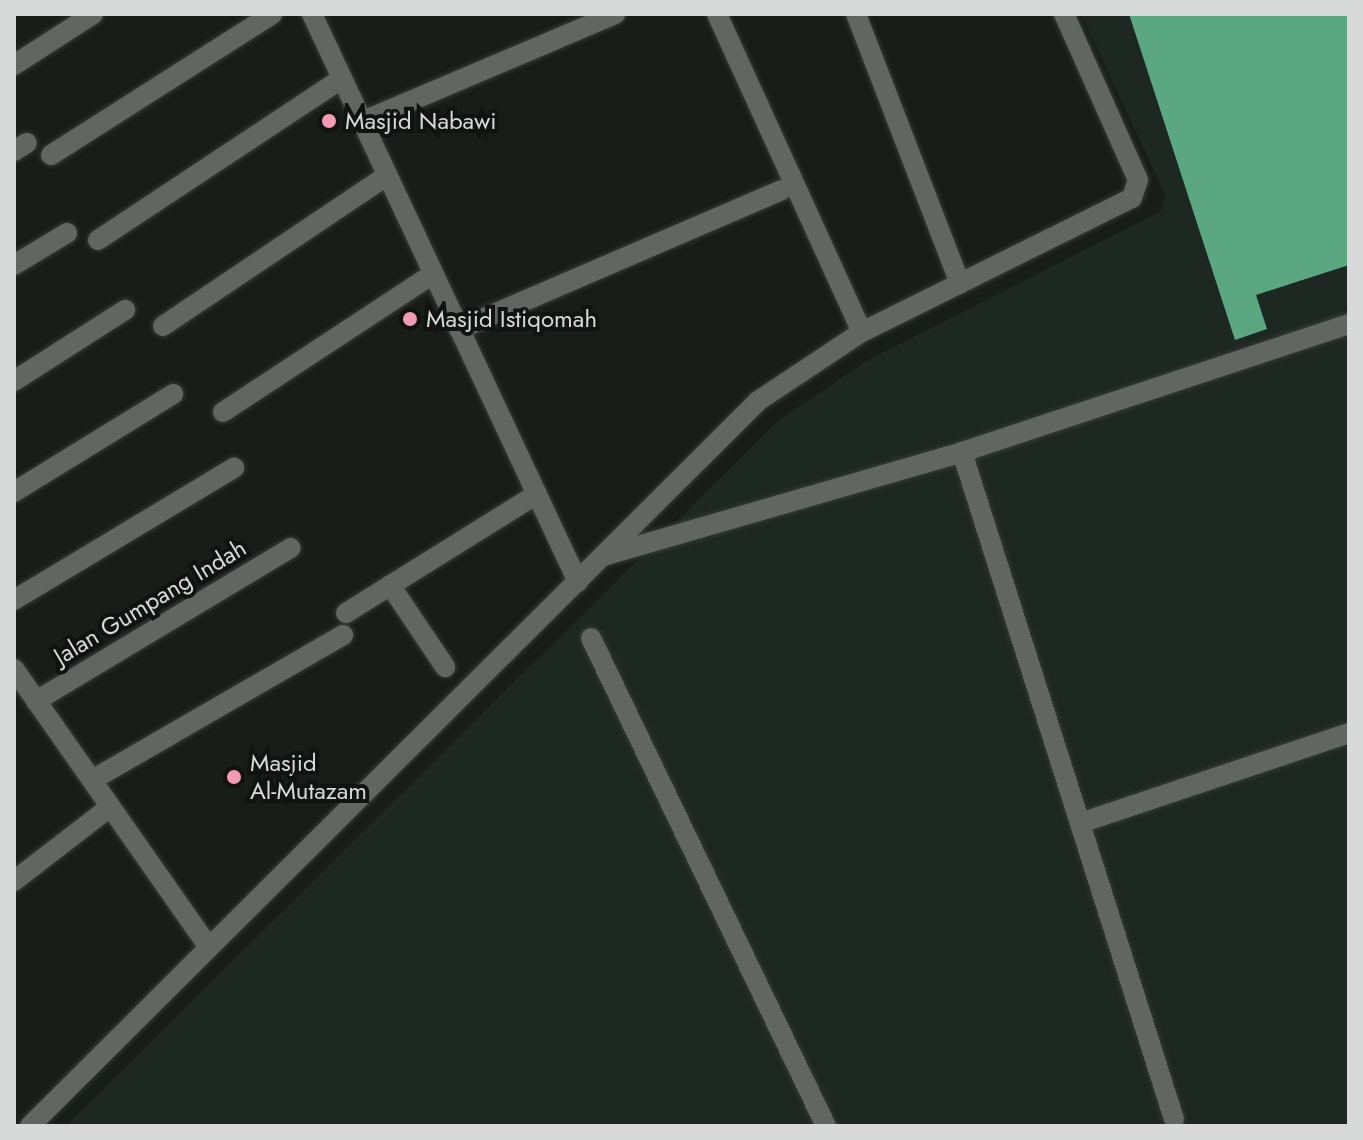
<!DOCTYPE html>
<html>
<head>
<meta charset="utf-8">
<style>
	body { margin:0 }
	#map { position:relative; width:1363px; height:1140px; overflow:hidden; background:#191d1a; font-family:Jost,sans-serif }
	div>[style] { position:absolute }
	.built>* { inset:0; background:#1e2823 }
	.building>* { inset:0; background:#5aa781 }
	.roads { filter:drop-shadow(0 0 2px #373a38) drop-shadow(0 0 2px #373a38) }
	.minor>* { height:20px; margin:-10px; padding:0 10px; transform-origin:10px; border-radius:10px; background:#616663 }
	.dots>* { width:22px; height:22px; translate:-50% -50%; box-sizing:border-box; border:4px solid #101311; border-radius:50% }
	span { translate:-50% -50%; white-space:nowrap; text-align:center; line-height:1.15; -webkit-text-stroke:8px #101311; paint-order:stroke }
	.poi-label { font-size:24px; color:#d7dad8 }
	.left { translate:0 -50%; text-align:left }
	.street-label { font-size:24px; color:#d7dad8 }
	.frame { position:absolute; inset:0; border:16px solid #d7dad8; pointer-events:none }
</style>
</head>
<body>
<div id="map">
	<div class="built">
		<i style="clip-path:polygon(1081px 14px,1349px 14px,1349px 1126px,66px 1126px,779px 420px,868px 360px,1161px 211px,1165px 195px)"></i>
	</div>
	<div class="building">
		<i style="clip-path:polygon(1129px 14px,1349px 14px,1349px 265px,1256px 295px,1267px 329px,1235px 340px)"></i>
	</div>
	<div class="roads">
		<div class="minor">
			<i style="left:312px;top:14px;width:627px;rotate:64.91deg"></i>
			<i style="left:717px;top:14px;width:349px;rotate:65.5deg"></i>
			<i style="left:856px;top:14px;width:289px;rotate:68.9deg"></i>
			<i style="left:14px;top:65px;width:94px;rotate:-32.8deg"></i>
			<i style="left:361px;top:122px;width:276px;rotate:-23deg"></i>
			<i style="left:14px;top:151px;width:15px;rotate:-32deg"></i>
			<i style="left:51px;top:155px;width:262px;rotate:-32.5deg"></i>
			<i style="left:98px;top:240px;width:290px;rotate:-33.5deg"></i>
			<i style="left:14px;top:265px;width:62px;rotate:-31.1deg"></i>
			<i style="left:163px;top:326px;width:267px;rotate:-33.9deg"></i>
			<i style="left:459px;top:329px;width:351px;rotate:-23.3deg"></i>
			<i style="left:14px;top:381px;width:132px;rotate:-32.6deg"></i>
			<i style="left:223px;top:412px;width:251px;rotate:-33.3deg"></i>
			<i style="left:962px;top:452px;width:700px;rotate:72.37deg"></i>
			<i style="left:14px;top:492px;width:187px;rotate:-31.6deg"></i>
			<i style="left:606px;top:555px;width:371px;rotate:-16.1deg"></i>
			<i style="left:962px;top:452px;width:408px;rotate:-18.3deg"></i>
			<i style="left:390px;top:585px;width:99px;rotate:56.1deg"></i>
			<i style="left:14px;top:600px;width:257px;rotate:-31deg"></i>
			<i style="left:346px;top:613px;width:225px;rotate:-31.9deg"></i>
			<i style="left:591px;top:638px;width:542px;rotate:64.29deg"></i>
			<i style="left:14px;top:669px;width:337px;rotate:55deg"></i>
			<i style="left:36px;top:701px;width:297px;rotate:-31deg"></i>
			<i style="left:92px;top:780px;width:290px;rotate:-30deg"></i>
			<i style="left:1080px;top:823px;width:284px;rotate:-18.5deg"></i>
			<i style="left:14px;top:881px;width:121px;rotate:-37.6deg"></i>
			<i style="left:30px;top:1126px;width:1027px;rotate:-44.88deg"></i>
			<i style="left:758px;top:401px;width:125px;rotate:-33.6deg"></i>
			<i style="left:862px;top:332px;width:301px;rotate:-26.4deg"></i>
			<i style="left:1132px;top:198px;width:19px;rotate:-72deg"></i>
			<i style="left:1138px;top:180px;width:182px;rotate:-114deg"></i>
		</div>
	</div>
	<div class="dots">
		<i style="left:329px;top:121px;background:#f09ab5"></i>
		<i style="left:410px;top:319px;background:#f09ab5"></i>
		<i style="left:234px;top:777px;background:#f09ab5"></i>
	</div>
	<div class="poi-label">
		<span class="left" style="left:345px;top:121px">Masjid Nabawi</span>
		<span class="left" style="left:426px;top:319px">Masjid Istiqomah</span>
		<span class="left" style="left:250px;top:777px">Masjid<br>Al-Mutazam</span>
	</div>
	<div class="street-label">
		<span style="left:150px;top:602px;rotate:-31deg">Jalan Gumpang Indah</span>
	</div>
	<div class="frame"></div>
</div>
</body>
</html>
